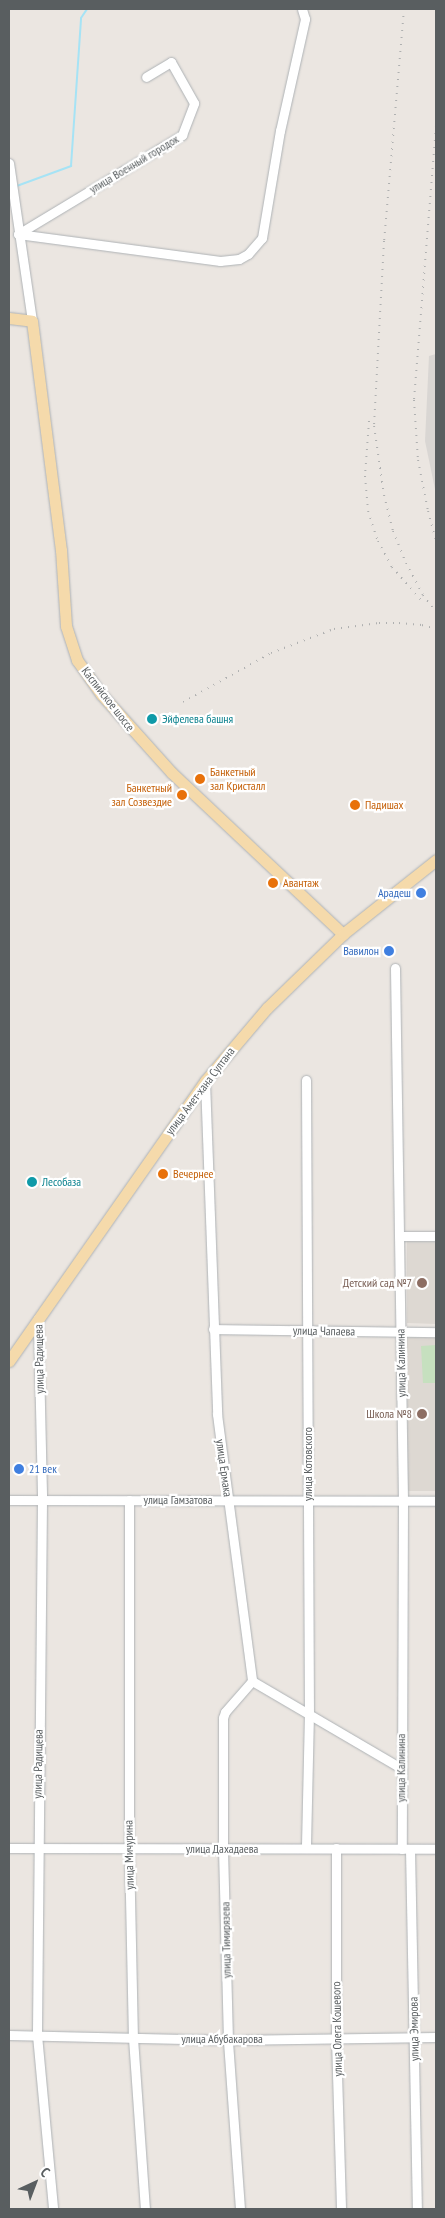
<!DOCTYPE html>
<html>
<head>
<meta charset="utf-8">
<style>
	body { margin:0 }
	#map { position:relative; width:445px; height:2218px; overflow:hidden; background:#ebe6e1; font-family:"PT Sans Narrow",sans-serif }
	div>[style] { position:absolute }
	.industrial>* { inset:0; background:#d9d6d3 }
	.education>* { inset:0; background:#ddd8d2 }
	.green>* { inset:0; background:#c6e0bf }
	.stream>* { height:2px; margin:-1px; padding:0 1px; transform-origin:1px; border-radius:1px; background:#a6e3f5 }
	.roads { filter:drop-shadow(0 0 1px #aeb2b5) drop-shadow(0 0 1px #aeb2b5) }
	.minor>* { height:9px; margin:-4.5px; padding:0 4.5px; transform-origin:4.5px; border-radius:4.5px; background:#fff }
	.major>* { height:11px; margin:-5.5px; padding:0 5.5px; transform-origin:5.5px; border-radius:5.5px; background:#f5daab }
	.rail>* { height:2px; margin-top:-1px; transform-origin:0; background:repeating-linear-gradient(90deg,#afb0b0 0 1px,transparent 0 7px) }
	.dots>* { width:14px; height:14px; translate:-50% -50%; box-sizing:border-box; border:2px solid #fff; border-radius:50% }
	span { translate:-50% -50%; white-space:nowrap; text-align:center; line-height:1.15; -webkit-text-stroke:4.5px #fff; paint-order:stroke }
	.street-label { font-size:12px; color:#595e60 }
	.culture-label { font-size:12px; color:#0d838f }
	.left { translate:0 -50%; text-align:left }
	.food-label { font-size:12px; color:#c56008 }
	.right { translate:-100% -50%; text-align:right }
	.shop-label { font-size:12px; color:#366cbe }
	.education-label { font-size:12px; color:#785e54 }
	.frame { position:absolute; inset:0; border:10px solid #595e60; pointer-events:none }
	.north { position:absolute; left:10px; top:2158px; width:50px; height:50px; -webkit-text-stroke:4px #fff; paint-order:stroke; rotate:43deg; font-size:14px; font-weight:700; line-height:20px; text-align:center; color:#595e60 }
	.north::after { content:''; display:block; margin:auto; width:18px; height:22px; background:#595e60; clip-path:polygon(50% 0,100% 100%,50% 72%,0 100%) }
</style>
</head>
<body>
<div id="map">
	<div class="industrial">
		<i style="clip-path:polygon(436px 354px,436px 494px,425px 441px,429px 356px)"></i>
	</div>
	<div class="education">
		<i style="clip-path:polygon(407px 1241px,436px 1242px,436px 1324px,407px 1323px)"></i>
		<i style="clip-path:polygon(407px 1337px,436px 1338px,436px 1491px,408px 1491px)"></i>
	</div>
	<div class="green">
		<i style="clip-path:polygon(436px 1345px,436px 1383px,423px 1383px,421px 1346px)"></i>
	</div>
	<div class="stream">
		<i style="left:14px;top:187px;width:61px;rotate:-20.2deg"></i>
		<i style="left:71px;top:166px;width:148px;rotate:-86.1deg"></i>
		<i style="left:81px;top:18px;width:11px;rotate:-56deg"></i>
	</div>
	<div class="roads">
		<div class="minor">
			<i style="left:9px;top:163px;width:160px;rotate:81.7deg"></i>
			<i style="left:18px;top:234px;width:204px;rotate:7.6deg"></i>
			<i style="left:220px;top:261px;width:19px;rotate:-6deg"></i>
			<i style="left:239px;top:259px;width:10px;rotate:-29deg"></i>
			<i style="left:248px;top:254px;width:21px;rotate:-49deg"></i>
			<i style="left:262px;top:238px;width:109px;rotate:-80.5deg"></i>
			<i style="left:280px;top:131px;width:115px;rotate:-77.4deg"></i>
			<i style="left:305px;top:19px;width:10px;rotate:-107deg"></i>
			<i style="left:18px;top:234px;width:192px;rotate:-31.1deg"></i>
			<i style="left:182px;top:135px;width:34px;rotate:-69deg"></i>
			<i style="left:194px;top:103px;width:47px;rotate:-119.3deg"></i>
			<i style="left:171px;top:62px;width:29px;rotate:149deg"></i>
			<i style="left:395px;top:968px;width:533px;rotate:89.14deg"></i>
			<i style="left:403px;top:1501px;width:348px;rotate:90.2deg"></i>
			<i style="left:306px;top:1080px;width:633px;rotate:89.73deg"></i>
			<i style="left:309px;top:1713px;width:135px;rotate:91.3deg"></i>
			<i style="left:205px;top:1081px;width:333px;rotate:87.9deg"></i>
			<i style="left:217px;top:1414px;width:269px;rotate:82.5deg"></i>
			<i style="left:252px;top:1681px;width:173px;rotate:30.3deg"></i>
			<i style="left:399px;top:1236px;width:37px"></i>
			<i style="left:38px;top:1318px;width:182px;rotate:88.7deg"></i>
			<i style="left:42px;top:1500px;width:535px;rotate:90.54deg"></i>
			<i style="left:37px;top:2035px;width:175px;rotate:84.7deg"></i>
			<i style="left:213px;top:1329px;width:223px;rotate:0.8deg"></i>
			<i style="left:9px;top:1500px;width:427px;rotate:0.1deg"></i>
			<i style="left:129px;top:1500px;width:349px;rotate:90deg"></i>
			<i style="left:129px;top:1849px;width:189px;rotate:88.8deg"></i>
			<i style="left:133px;top:2038px;width:171px;rotate:86deg"></i>
			<i style="left:9px;top:1848px;width:427px;rotate:0.1deg"></i>
			<i style="left:336px;top:1848px;width:191px;rotate:90deg"></i>
			<i style="left:336px;top:2039px;width:170px;rotate:88.3deg"></i>
			<i style="left:410px;top:1849px;width:360px;rotate:88.9deg"></i>
			<i style="left:9px;top:2035px;width:219px;rotate:1.3deg"></i>
			<i style="left:228px;top:2040px;width:208px;rotate:-0.8deg"></i>
			<i style="left:240px;top:2209px;width:169px;rotate:-94.1deg"></i>
			<i style="left:228px;top:2040px;width:192px;rotate:-91.5deg"></i>
			<i style="left:223px;top:1848px;width:130px;rotate:-90deg"></i>
			<i style="left:223px;top:1718px;width:6px;rotate:-72deg"></i>
			<i style="left:225px;top:1712px;width:41px;rotate:-48.9deg"></i>
		</div>
		<div class="major">
			<i style="left:9px;top:318px;width:23px;rotate:7deg"></i>
			<i style="left:32px;top:321px;width:231px;rotate:82.8deg"></i>
			<i style="left:61px;top:550px;width:76px;rotate:86.2deg"></i>
			<i style="left:66px;top:626px;width:36px;rotate:72deg"></i>
			<i style="left:77px;top:660px;width:42px;rotate:54.8deg"></i>
			<i style="left:101px;top:694px;width:106px;rotate:48.1deg"></i>
			<i style="left:172px;top:773px;width:235px;rotate:43.3deg"></i>
			<i style="left:9px;top:1361px;width:342px;rotate:-55deg"></i>
			<i style="left:205px;top:1081px;width:96px;rotate:-49.7deg"></i>
			<i style="left:267px;top:1008px;width:106px;rotate:-44.2deg"></i>
			<i style="left:343px;top:934px;width:119px;rotate:-38.5deg"></i>
		</div>
	</div>
	<div class="rail">
		<i style="left:404px;top:9px;width:233px;rotate:94.9deg"></i>
		<i style="left:384px;top:241px;width:185px;rotate:93.1deg"></i>
		<i style="left:374px;top:426px;width:70px;rotate:81.8deg"></i>
		<i style="left:384px;top:495px;width:37px;rotate:76deg"></i>
		<i style="left:393px;top:531px;width:35px;rotate:68deg"></i>
		<i style="left:406px;top:563px;width:36px;rotate:62deg"></i>
		<i style="left:423px;top:595px;width:21px;rotate:53deg"></i>
		<i style="left:436px;top:126px;width:275px;rotate:94.6deg"></i>
		<i style="left:414px;top:400px;width:60px;rotate:86.2deg"></i>
		<i style="left:418px;top:460px;width:52px;rotate:78.9deg"></i>
		<i style="left:428px;top:511px;width:30px;rotate:75deg"></i>
		<i style="left:369px;top:421px;width:55px;rotate:94.2deg"></i>
		<i style="left:365px;top:476px;width:35px;rotate:85deg"></i>
		<i style="left:368px;top:511px;width:32px;rotate:72deg"></i>
		<i style="left:378px;top:541px;width:30px;rotate:62deg"></i>
		<i style="left:392px;top:567px;width:44px;rotate:48.7deg"></i>
		<i style="left:183px;top:702px;width:101px;rotate:-29.1deg"></i>
		<i style="left:271px;top:653px;width:67px;rotate:-20.9deg"></i>
		<i style="left:334px;top:629px;width:45px;rotate:-7.6deg"></i>
		<i style="left:379px;top:623px;width:20px"></i>
		<i style="left:399px;top:623px;width:23px;rotate:5deg"></i>
		<i style="left:422px;top:625px;width:15px;rotate:16deg"></i>
	</div>
	<div class="dots">
		<i style="left:152px;top:719px;background:#0f9aa8"></i>
		<i style="left:200px;top:779px;background:#e8710a"></i>
		<i style="left:182px;top:795px;background:#e8710a"></i>
		<i style="left:355px;top:805px;background:#e8710a"></i>
		<i style="left:273px;top:883px;background:#e8710a"></i>
		<i style="left:421px;top:893px;background:#3f7fe0"></i>
		<i style="left:389px;top:951px;background:#3f7fe0"></i>
		<i style="left:163px;top:1174px;background:#e8710a"></i>
		<i style="left:32px;top:1182px;background:#0f9aa8"></i>
		<i style="left:422px;top:1283px;background:#8d6e63"></i>
		<i style="left:422px;top:1414px;background:#8d6e63"></i>
		<i style="left:19px;top:1469px;background:#3f7fe0"></i>
	</div>
	<div class="street-label">
		<span style="left:134px;top:164px;rotate:-31deg">улица Военный городок</span>
		<span style="left:108px;top:699px;rotate:52deg">Каспийское шоссе</span>
		<span style="left:200px;top:1091px;rotate:-53deg">улица Амет-хана Султана</span>
		<span style="left:324px;top:1331px;rotate:1deg">улица Чапаева</span>
		<span style="left:39px;top:1359px;rotate:-91deg">улица Радищева</span>
		<span style="left:401px;top:1363px;rotate:-91deg">улица Калинина</span>
		<span style="left:308px;top:1464px;rotate:-90deg">улица Котовского</span>
		<span style="left:224px;top:1468px;rotate:82deg">улица Ермака</span>
		<span style="left:178px;top:1500px">улица Гамзатова</span>
		<span style="left:38px;top:1764px;rotate:-89deg">улица Радищева</span>
		<span style="left:401px;top:1768px;rotate:-90deg">улица Калинина</span>
		<span style="left:222px;top:1849px">улица Дахадаева</span>
		<span style="left:129px;top:1855px;rotate:-91deg">улица Мичурина</span>
		<span style="left:226px;top:1940px;rotate:-91deg">улица Тимирязева</span>
		<span style="left:337px;top:2029px;rotate:-91deg">улица Олега Кошевого</span>
		<span style="left:414px;top:2029px;rotate:-91deg">улица Эмирова</span>
		<span style="left:222px;top:2039px">улица Абубакарова</span>
	</div>
	<div class="culture-label">
		<span class="left" style="left:162px;top:719px">Эйфелева башня</span>
		<span class="left" style="left:42px;top:1182px">Лесобаза</span>
	</div>
	<div class="food-label">
		<span class="left" style="left:210px;top:779px">Банкетный<br>зал Кристалл</span>
		<span class="right" style="left:172px;top:795px">Банкетный<br>зал Созвездие</span>
		<span class="left" style="left:365px;top:805px">Падишах</span>
		<span class="left" style="left:283px;top:883px">Авантаж</span>
		<span class="left" style="left:173px;top:1174px">Вечернее</span>
	</div>
	<div class="shop-label">
		<span class="right" style="left:411px;top:893px">Арадеш</span>
		<span class="right" style="left:379px;top:951px">Вавилон</span>
		<span class="left" style="left:29px;top:1469px">21 век</span>
	</div>
	<div class="education-label">
		<span class="right" style="left:412px;top:1283px">Детский сад №7</span>
		<span class="right" style="left:412px;top:1414px">Школа №8</span>
	</div>
	<div class="frame"></div>
	<div class="north">С</div>
</div>
</body>
</html>
